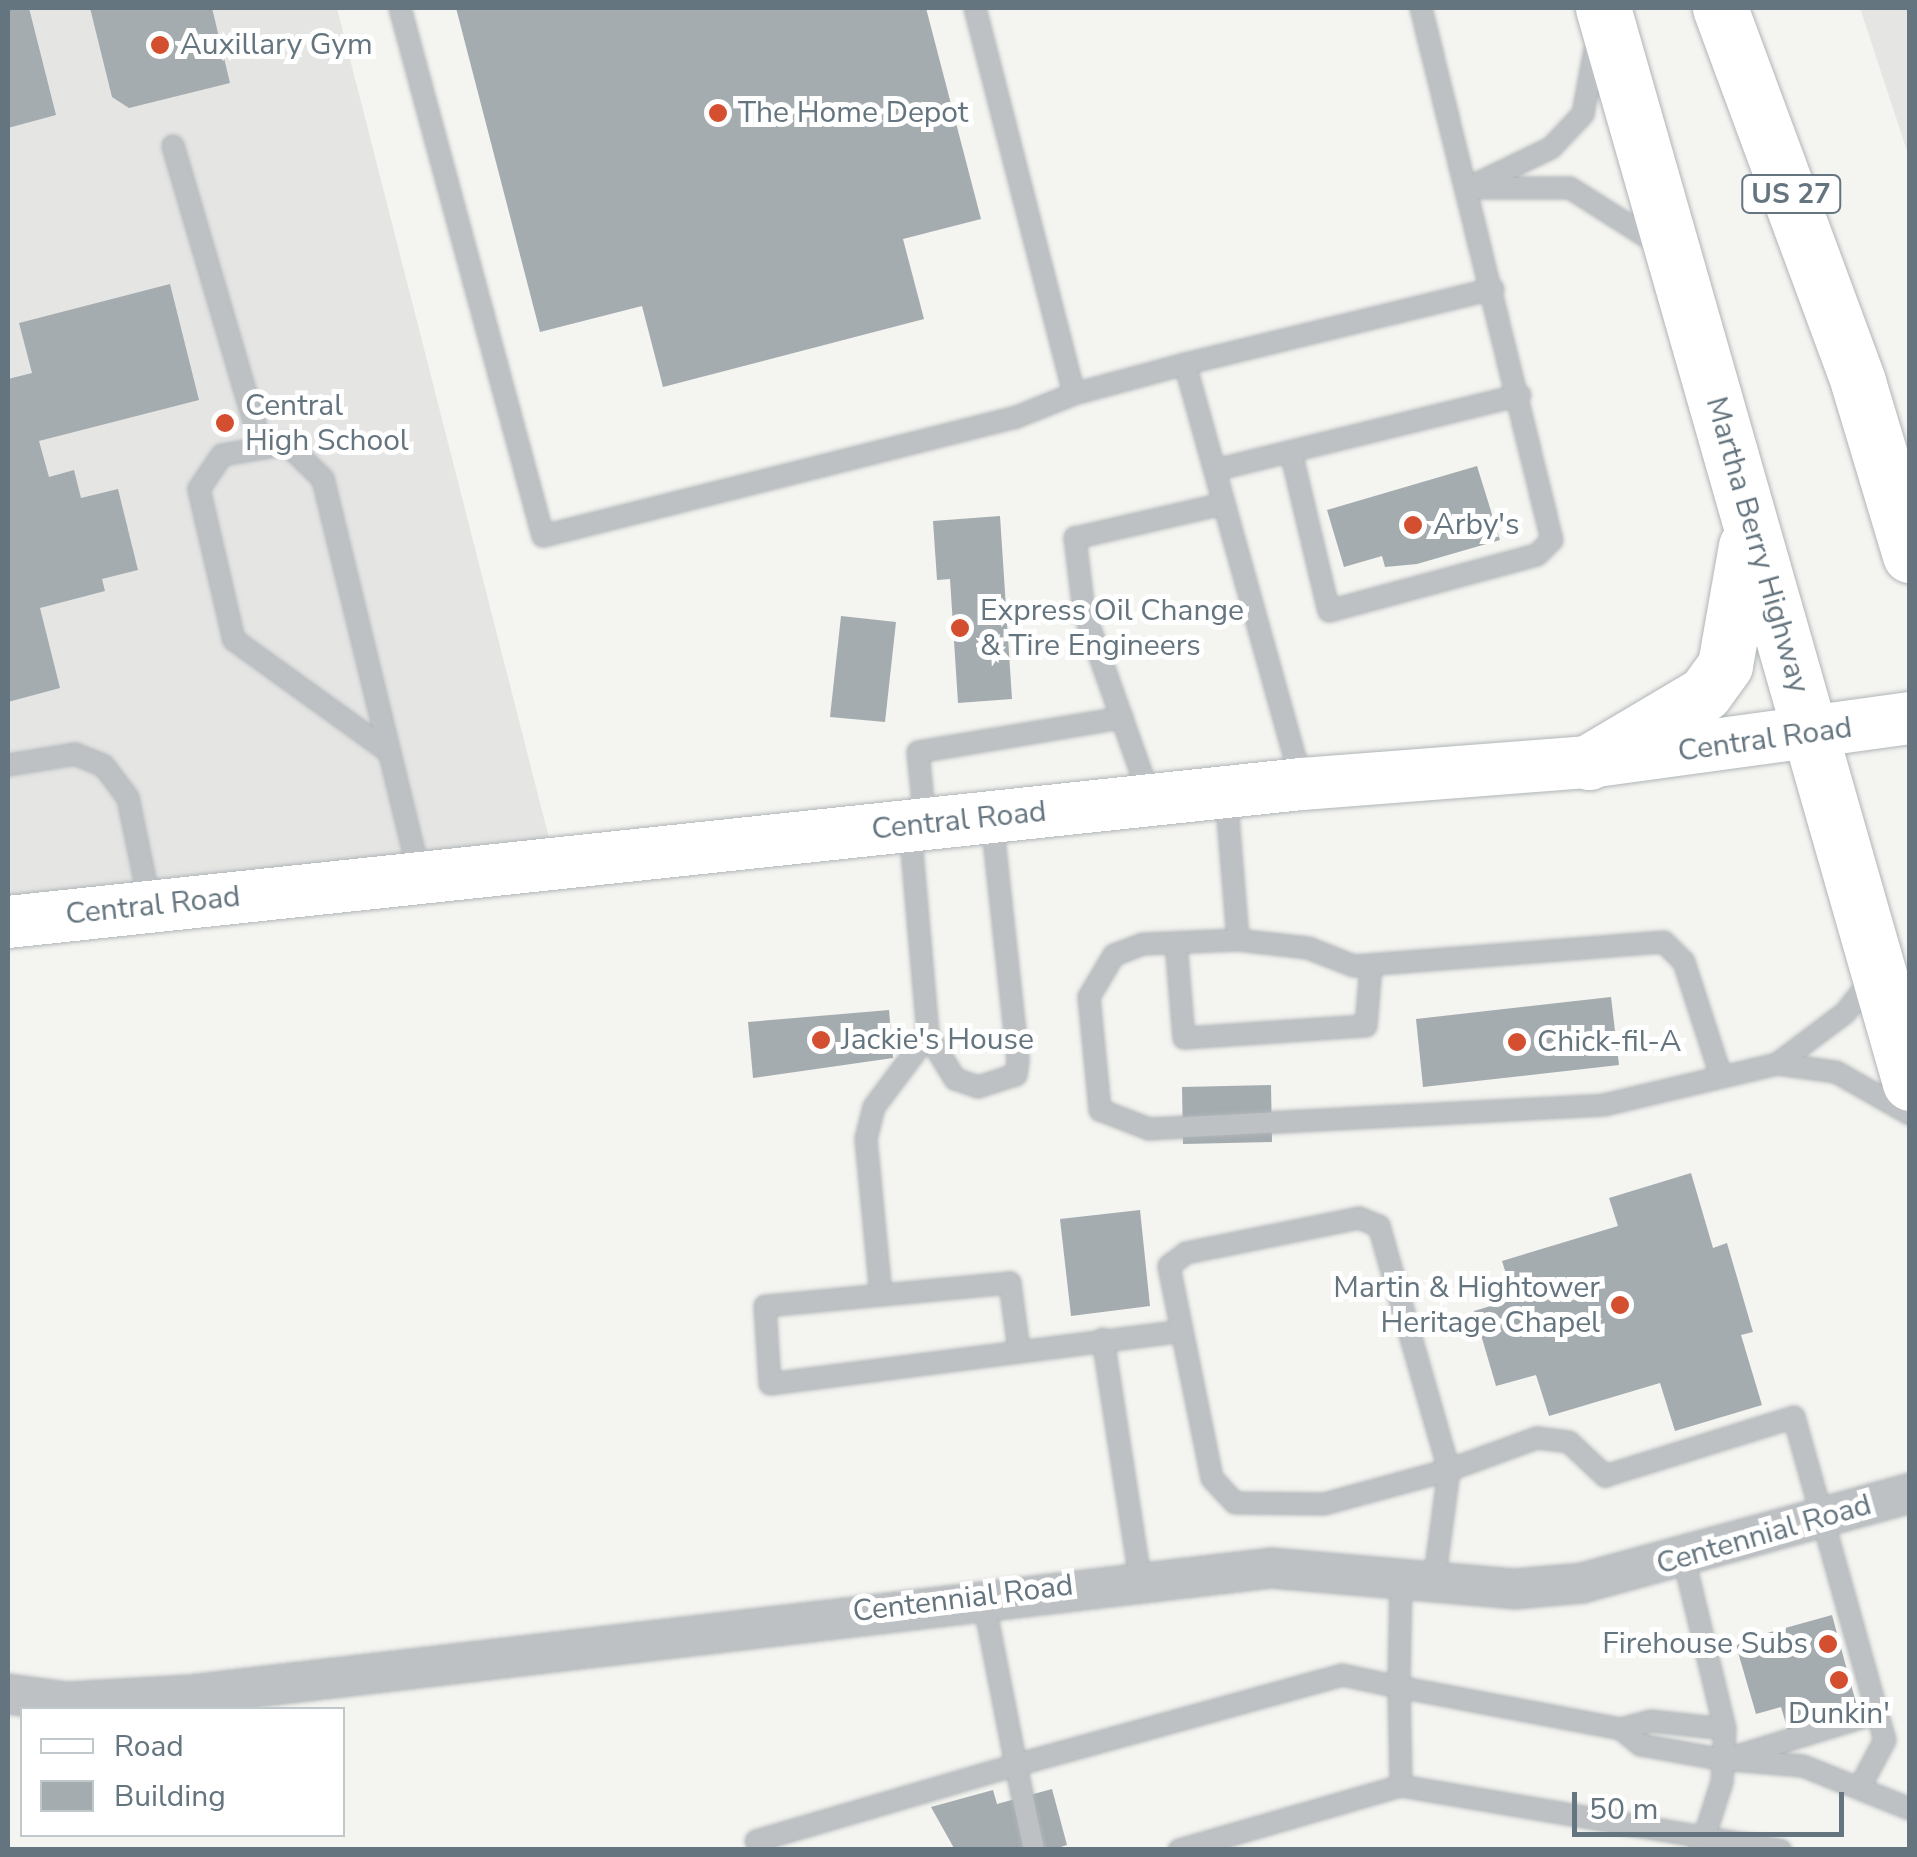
<!DOCTYPE html>
<html>
<head>
<meta charset="utf-8">
<style>
	body { margin:0 }
	#map { position:relative; width:1917px; height:1857px; overflow:hidden; background:#f4f4f0; font-family:"Nunito Sans",sans-serif }
	div>[style] { position:absolute }
	.built>* { inset:0; background:#e5e5e4 }
	.building>* { inset:0; background:#a4acb0 }
	.roads { filter:drop-shadow(0 0 2px #b0b5b8) drop-shadow(0 0 2px #b0b5b8) }
	.lane>* { height:20px; margin:-10px; padding:0 10px; transform-origin:10px; border-radius:10px; background:#bdc1c4 }
	.street>* { height:38px; margin:-19px; padding:0 19px; transform-origin:19px; border-radius:19px; background:#bdc1c4 }
	.secondary>* { height:52px; margin:-26px; padding:0 26px; transform-origin:26px; border-radius:26px; background:#fff }
	.highway>* { height:55px; margin:-27.5px; padding:0 27.5px; transform-origin:27.5px; border-radius:27.5px; background:#fff }
	.dots>* { width:28px; height:28px; translate:-50% -50%; box-sizing:border-box; border:5px solid #fff; border-radius:50% }
	span { translate:-50% -50%; white-space:nowrap; text-align:center; line-height:1.15; -webkit-text-stroke:10px #fff; paint-order:stroke }
	.shield-label span { padding:2px 8px; background:#fff; border:2px solid; border-radius:8px; -webkit-text-stroke-width:0 }
	.shield-label { font-size:28px; color:#65757f; font-weight:700 }
	.poi-label { font-size:30px; color:#65757f }
	.left { translate:0 -50%; text-align:left }
	.right { translate:-100% -50%; text-align:right }
	.street-label { font-size:30px; color:#65757f }
	.frame { position:absolute; inset:0; border:10px solid #65757f; pointer-events:none }
	.legend { position:absolute; left:20px; top:1707px; width:325px; height:130px; box-sizing:border-box; background:#fff; border:2px solid #c1c8cc; margin:0; padding:12px 18px; list-style:none; font-size:30px; color:#65757f }
	.legend li { display:flex; align-items:center; gap:20px; height:50px }
	.legend b { width:50px; border:2px solid #c1c8cc }
	.scale { position:absolute; left:1572px; top:1792px; width:272px; height:45px; box-sizing:border-box; border:5px solid #65757f; border-top:0; padding-left:12px; font-size:30px; line-height:35px; white-space:nowrap; color:#65757f; -webkit-text-stroke:8px #fff; paint-order:stroke }
</style>
</head>
<body>
<div id="map">
	<div class="built">
		<i style="clip-path:polygon(8px 8px,337px 8px,549px 838px,8px 897px)"></i>
		<i style="clip-path:polygon(1860px 8px,1909px 8px,1909px 157px)"></i>
	</div>
	<div class="building">
		<i style="clip-path:polygon(8px 8px,29px 8px,56px 115px,8px 128px)"></i>
		<i style="clip-path:polygon(90px 8px,212px 8px,230px 83px,129px 108px,112px 97px)"></i>
		<i style="clip-path:polygon(456px 8px,926px 8px,981px 219px,903px 239px,924px 319px,663px 387px,642px 306px,540px 332px)"></i>
		<i style="clip-path:polygon(170px 284px,199px 400px,39px 441px,49px 477px,74px 470px,81px 498px,118px 489px,138px 570px,102px 579px,105px 591px,40px 608px,60px 688px,8px 702px,8px 379px,32px 373px,19px 323px)"></i>
		<i style="clip-path:polygon(1477px 466px,1500px 540px,1417px 564px,1385px 567px,1382px 556px,1344px 567px,1327px 510px)"></i>
		<i style="clip-path:polygon(1000px 516px,1012px 699px,958px 703px,950px 579px,937px 580px,933px 521px)"></i>
		<i style="clip-path:polygon(841px 616px,896px 622px,885px 722px,830px 717px)"></i>
		<i style="clip-path:polygon(1611px 997px,1619px 1065px,1423px 1087px,1416px 1019px)"></i>
		<i style="clip-path:polygon(889px 1010px,893px 1058px,753px 1078px,748px 1022px)"></i>
		<i style="clip-path:polygon(1271px 1085px,1272px 1142px,1183px 1144px,1182px 1087px)"></i>
		<i style="clip-path:polygon(1691px 1173px,1713px 1248px,1727px 1243px,1753px 1332px,1741px 1335px,1762px 1405px,1675px 1431px,1660px 1383px,1549px 1416px,1536px 1375px,1496px 1386px,1474px 1311px,1514px 1299px,1502px 1261px,1618px 1226px,1609px 1198px)"></i>
		<i style="clip-path:polygon(1140px 1210px,1150px 1306px,1071px 1316px,1060px 1219px)"></i>
		<i style="clip-path:polygon(1832px 1615px,1858px 1710px,1788px 1731px,1781px 1707px,1756px 1714px,1735px 1642px)"></i>
		<i style="clip-path:polygon(1052px 1789px,1067px 1845px,1051px 1850px,955px 1850px,931px 1807px,993px 1790px,997px 1804px)"></i>
	</div>
	<div class="roads">
		<div class="lane">
			<i style="left:400px;top:8px;width:547px;rotate:74.85deg"></i>
			<i style="left:543px;top:536px;width:486px;rotate:-14.1deg"></i>
			<i style="left:1014px;top:418px;width:65px;rotate:-21.8deg"></i>
			<i style="left:975px;top:8px;width:398px;rotate:75.6deg"></i>
			<i style="left:1074px;top:394px;width:115px;rotate:-15.1deg"></i>
			<i style="left:1185px;top:364px;width:434px;rotate:74.4deg"></i>
			<i style="left:173px;top:146px;width:308px;rotate:73.6deg"></i>
			<i style="left:1468px;top:188px;width:92px;rotate:-25.7deg"></i>
			<i style="left:1551px;top:148px;width:47px;rotate:-46.7deg"></i>
			<i style="left:1583px;top:114px;width:71px;rotate:-79.5deg"></i>
			<i style="left:1475px;top:188px;width:95px"></i>
			<i style="left:1570px;top:188px;width:101px;rotate:32.4deg"></i>
			<i style="left:1185px;top:364px;width:317px;rotate:-13.7deg"></i>
			<i style="left:1291px;top:452px;width:163px;rotate:76.6deg"></i>
			<i style="left:1329px;top:611px;width:215px;rotate:-15.1deg"></i>
			<i style="left:1537px;top:555px;width:21px;rotate:-45deg"></i>
			<i style="left:1552px;top:540px;width:548px;rotate:-103.83deg"></i>
			<i style="left:1215px;top:470px;width:314px;rotate:-13.8deg"></i>
			<i style="left:388px;top:751px;width:190px;rotate:-144.2deg"></i>
			<i style="left:234px;top:640px;width:155px;rotate:-103.1deg"></i>
			<i style="left:199px;top:489px;width:41px;rotate:-55.9deg"></i>
			<i style="left:222px;top:455px;width:66px;rotate:-9.6deg"></i>
			<i style="left:287px;top:444px;width:50px;rotate:44.2deg"></i>
			<i style="left:323px;top:479px;width:410px;rotate:76.3deg"></i>
			<i style="left:8px;top:765px;width:68px;rotate:-9.3deg"></i>
			<i style="left:75px;top:754px;width:31px;rotate:22deg"></i>
			<i style="left:104px;top:766px;width:40px;rotate:53deg"></i>
			<i style="left:128px;top:798px;width:108px;rotate:78.3deg"></i>
			<i style="left:1226px;top:793px;width:147px;rotate:85.3deg"></i>
			<i style="left:1151px;top:800px;width:200px;rotate:-109.6deg"></i>
			<i style="left:1084px;top:612px;width:75px;rotate:-96.9deg"></i>
			<i style="left:1075px;top:538px;width:153px;rotate:-12.9deg"></i>
			<i style="left:925px;top:822px;width:70px;rotate:-95.7deg"></i>
			<i style="left:918px;top:752px;width:207px;rotate:-9.5deg"></i>
			<i style="left:910px;top:828px;width:208px;rotate:85deg"></i>
			<i style="left:928px;top:1035px;width:52px;rotate:58.5deg"></i>
			<i style="left:955px;top:1079px;width:24px;rotate:19deg"></i>
			<i style="left:978px;top:1087px;width:40px;rotate:-18deg"></i>
			<i style="left:1016px;top:1075px;width:15px;rotate:-82deg"></i>
			<i style="left:1018px;top:1060px;width:241px;rotate:-96.2deg"></i>
			<i style="left:1176px;top:943px;width:95px;rotate:85.2deg"></i>
			<i style="left:1184px;top:1038px;width:182px;rotate:-3.8deg"></i>
			<i style="left:1366px;top:1026px;width:60px;rotate:-85.2deg"></i>
			<i style="left:1777px;top:1064px;width:85px;rotate:-36.9deg"></i>
			<i style="left:1845px;top:1013px;width:43px;rotate:-51.5deg"></i>
			<i style="left:1720px;top:1073px;width:117px;rotate:-108deg"></i>
			<i style="left:1684px;top:962px;width:28px;rotate:-135deg"></i>
			<i style="left:1664px;top:942px;width:311px;rotate:175.6deg"></i>
			<i style="left:1354px;top:966px;width:49px;rotate:-158.6deg"></i>
			<i style="left:1308px;top:948px;width:70px;rotate:-173.5deg"></i>
			<i style="left:1238px;top:940px;width:95px;rotate:177.6deg"></i>
			<i style="left:1143px;top:944px;width:31px;rotate:159deg"></i>
			<i style="left:1114px;top:955px;width:49px;rotate:120.8deg"></i>
			<i style="left:1089px;top:997px;width:114px;rotate:84.4deg"></i>
			<i style="left:1100px;top:1110px;width:53px;rotate:21.2deg"></i>
			<i style="left:1149px;top:1129px;width:456px;rotate:-3deg"></i>
			<i style="left:1604px;top:1105px;width:178px;rotate:-13.3deg"></i>
			<i style="left:1777px;top:1064px;width:60px;rotate:7.7deg"></i>
			<i style="left:1836px;top:1072px;width:85px;rotate:29.6deg"></i>
			<i style="left:1359px;top:1218px;width:22px;rotate:22deg"></i>
			<i style="left:1379px;top:1226px;width:254px;rotate:74deg"></i>
			<i style="left:1449px;top:1470px;width:130px;rotate:164.8deg"></i>
			<i style="left:1324px;top:1504px;width:89px;rotate:-179.4deg"></i>
			<i style="left:1235px;top:1503px;width:34px;rotate:-133deg"></i>
			<i style="left:1212px;top:1478px;width:216px;rotate:-101.5deg"></i>
			<i style="left:1169px;top:1266px;width:21px;rotate:-37deg"></i>
			<i style="left:1186px;top:1253px;width:177px;rotate:-11.4deg"></i>
			<i style="left:881px;top:1295px;width:157px;rotate:-95.5deg"></i>
			<i style="left:866px;top:1139px;width:33px;rotate:-76deg"></i>
			<i style="left:874px;top:1107px;width:90px;rotate:-53.1deg"></i>
			<i style="left:1103px;top:1339px;width:242px;rotate:81.2deg"></i>
			<i style="left:1019px;top:1350px;width:68px;rotate:-97.7deg"></i>
			<i style="left:1010px;top:1283px;width:246px;rotate:174.6deg"></i>
			<i style="left:765px;top:1306px;width:78px;rotate:86.3deg"></i>
			<i style="left:770px;top:1384px;width:415px;rotate:-7.3deg"></i>
			<i style="left:1684px;top:1559px;width:175px;rotate:76.4deg"></i>
			<i style="left:1725px;top:1729px;width:53px;rotate:93.2deg"></i>
			<i style="left:1722px;top:1782px;width:71px;rotate:107.9deg"></i>
			<i style="left:1401px;top:1579px;width:108px;rotate:91.1deg"></i>
			<i style="left:1399px;top:1687px;width:226px;rotate:10.7deg"></i>
			<i style="left:1621px;top:1729px;width:31px;rotate:-15deg"></i>
			<i style="left:1651px;top:1721px;width:74px;rotate:6.2deg"></i>
			<i style="left:1434px;top:1583px;width:114px;rotate:-82.4deg"></i>
			<i style="left:1449px;top:1470px;width:94px;rotate:-20deg"></i>
			<i style="left:1537px;top:1438px;width:32px;rotate:7deg"></i>
			<i style="left:1569px;top:1442px;width:50px;rotate:43.4deg"></i>
			<i style="left:1605px;top:1476px;width:198px;rotate:-17.3deg"></i>
			<i style="left:1794px;top:1417px;width:336px;rotate:74.3deg"></i>
			<i style="left:1885px;top:1740px;width:53px;rotate:118deg"></i>
			<i style="left:1621px;top:1729px;width:26px;rotate:39deg"></i>
			<i style="left:1641px;top:1745px;width:84px;rotate:10.2deg"></i>
			<i style="left:1724px;top:1760px;width:160px;rotate:-17.1deg"></i>
			<i style="left:1731px;top:1760px;width:72px;rotate:4.8deg"></i>
			<i style="left:1803px;top:1766px;width:115px;rotate:21.9deg"></i>
			<i style="left:1401px;top:1786px;width:385px;rotate:9.6deg"></i>
			<i style="left:756px;top:1841px;width:271px;rotate:-16.3deg"></i>
			<i style="left:1016px;top:1765px;width:171px;rotate:-101.1deg"></i>
			<i style="left:1034px;top:1850px;width:87px;rotate:-102deg"></i>
			<i style="left:1016px;top:1765px;width:338px;rotate:-15.4deg"></i>
			<i style="left:1342px;top:1675px;width:58px;rotate:11.9deg"></i>
			<i style="left:1399px;top:1687px;width:99px;rotate:88.8deg"></i>
			<i style="left:1401px;top:1786px;width:231px;rotate:163.9deg"></i>
		</div>
		<div class="street">
			<i style="left:8px;top:1694px;width:60px;rotate:7.7deg"></i>
			<i style="left:67px;top:1702px;width:122px;rotate:-3.3deg"></i>
			<i style="left:189px;top:1695px;width:1089px;rotate:-6.69deg"></i>
			<i style="left:1271px;top:1568px;width:244px;rotate:4.9deg"></i>
			<i style="left:1514px;top:1589px;width:68px;rotate:-5deg"></i>
			<i style="left:1582px;top:1583px;width:340px;rotate:-15.3deg"></i>
		</div>
		<div class="secondary">
			<i style="left:8px;top:922px;width:1301px;rotate:-6.09deg"></i>
			<i style="left:1302px;top:784px;width:288px;rotate:-4.4deg"></i>
			<i style="left:1589px;top:762px;width:324px;rotate:-7.8deg"></i>
		</div>
		<div class="highway">
			<i style="left:1603px;top:8px;width:1118px;rotate:74.06deg"></i>
			<i style="left:1720px;top:8px;width:399px;rotate:69.7deg"></i>
			<i style="left:1858px;top:382px;width:181px;rotate:73.3deg"></i>
			<i style="left:1589px;top:762px;width:135px;rotate:-30.7deg"></i>
			<i style="left:1705px;top:693px;width:34px;rotate:-54deg"></i>
			<i style="left:1725px;top:665px;width:121px;rotate:-80deg"></i>
		</div>
	</div>
	<div class="dots">
		<i style="left:160px;top:45px;background:#d44e30"></i>
		<i style="left:718px;top:113px;background:#d44e30"></i>
		<i style="left:225px;top:423px;background:#d44e30"></i>
		<i style="left:1413px;top:525px;background:#d44e30"></i>
		<i style="left:960px;top:628px;background:#d44e30"></i>
		<i style="left:821px;top:1040px;background:#d44e30"></i>
		<i style="left:1517px;top:1042px;background:#d44e30"></i>
		<i style="left:1620px;top:1305px;background:#d44e30"></i>
		<i style="left:1828px;top:1644px;background:#d44e30"></i>
		<i style="left:1839px;top:1680px;background:#d44e30"></i>
	</div>
	<div class="shield-label">
		<span style="left:1791px;top:194px">US 27</span>
	</div>
	<div class="poi-label">
		<span class="left" style="left:180px;top:45px">Auxillary Gym</span>
		<span class="left" style="left:738px;top:113px">The Home Depot</span>
		<span class="left" style="left:245px;top:423px">Central<br>High School</span>
		<span class="left" style="left:1433px;top:525px">Arby's</span>
		<span class="left" style="left:980px;top:628px">Express Oil Change<br>&amp; Tire Engineers</span>
		<span class="left" style="left:841px;top:1040px">Jackie's House</span>
		<span class="left" style="left:1537px;top:1042px">Chick-fil-A</span>
		<span class="right" style="left:1600px;top:1305px">Martin &amp; Hightower<br>Heritage Chapel</span>
		<span class="right" style="left:1808px;top:1644px">Firehouse Subs</span>
		<span style="left:1839px;top:1714px">Dunkin'</span>
	</div>
	<div class="street-label">
		<span style="left:1757px;top:545px;rotate:74deg">Martha Berry Highway</span>
		<span style="left:1765px;top:740px;rotate:-8deg">Central Road</span>
		<span style="left:959px;top:821px;rotate:-6deg">Central Road</span>
		<span style="left:153px;top:906px;rotate:-6deg">Central Road</span>
		<span style="left:1764px;top:1535px;rotate:-16deg">Centennial Road</span>
		<span style="left:963px;top:1599px;rotate:-7deg">Centennial Road</span>
	</div>
	<div class="frame"></div>
	<ul class="legend">
	<li><b style="height:12px;background:#fff"></b>Road</li>
	<li><b style="height:28px;background:#a4acb0"></b>Building</li>
	</ul>
	<div class="scale">50 m</div>
</div>
</body>
</html>
